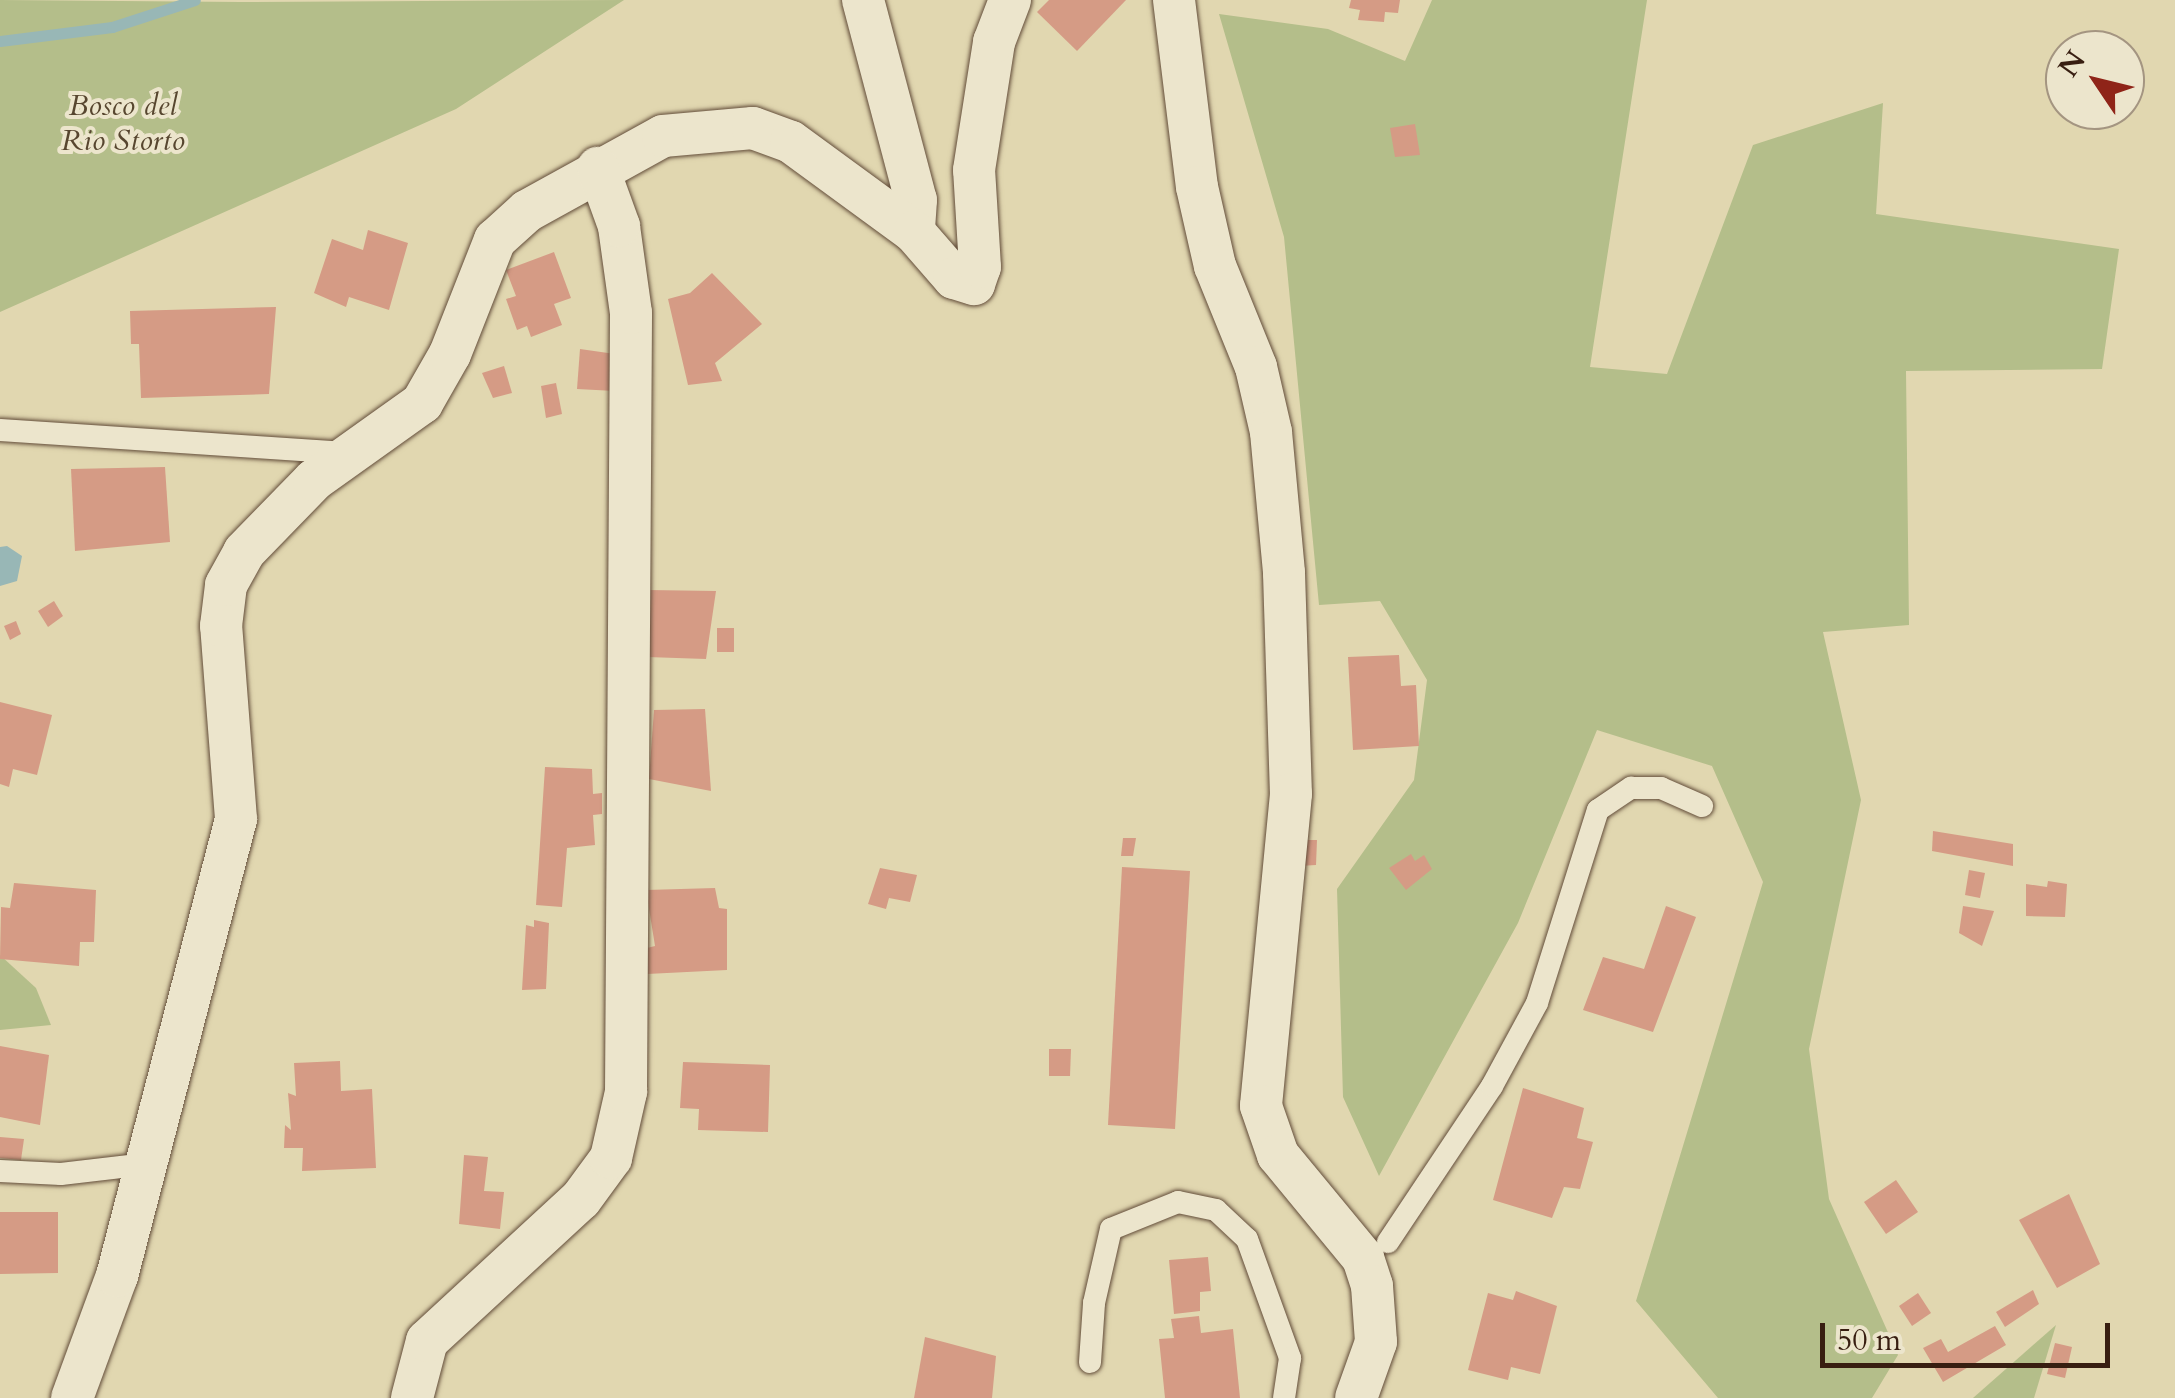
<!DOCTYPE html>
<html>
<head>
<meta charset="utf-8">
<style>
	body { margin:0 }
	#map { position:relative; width:2175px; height:1398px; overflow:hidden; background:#e1d7b0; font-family:Cardo,serif }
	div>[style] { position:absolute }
	.green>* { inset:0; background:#b4be8a }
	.water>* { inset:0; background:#98b7b6 }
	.stream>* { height:11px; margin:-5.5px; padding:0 5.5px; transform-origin:5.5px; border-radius:5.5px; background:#98b7b6 }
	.building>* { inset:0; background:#d59b85 }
	.roads { filter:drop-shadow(0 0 2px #624c39) drop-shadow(0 0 2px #624c39) }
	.service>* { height:22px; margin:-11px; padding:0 11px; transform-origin:11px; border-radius:11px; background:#ece5cc }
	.minor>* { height:42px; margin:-21px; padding:0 21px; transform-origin:21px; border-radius:21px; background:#ece5cc }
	span { translate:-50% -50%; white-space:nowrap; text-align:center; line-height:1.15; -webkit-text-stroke:8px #ece5cc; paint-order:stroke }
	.park-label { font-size:30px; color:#57462f; font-style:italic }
	.north { position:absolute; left:2045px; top:30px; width:100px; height:100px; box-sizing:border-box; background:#ece5cc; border:2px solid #a49581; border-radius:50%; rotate:305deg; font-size:28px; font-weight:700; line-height:40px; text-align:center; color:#381e11 }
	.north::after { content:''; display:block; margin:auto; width:35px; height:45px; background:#8f2418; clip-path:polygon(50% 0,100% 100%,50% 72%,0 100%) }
	.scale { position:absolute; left:1820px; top:1323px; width:290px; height:45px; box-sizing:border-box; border:5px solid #381e11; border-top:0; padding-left:12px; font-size:30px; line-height:35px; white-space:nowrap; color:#381e11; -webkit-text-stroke:8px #ece5cc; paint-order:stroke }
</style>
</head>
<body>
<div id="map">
	<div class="green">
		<i style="clip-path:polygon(0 0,241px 2px,624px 0,456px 109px,0 312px)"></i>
		<i style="clip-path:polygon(1432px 0,1647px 0,1590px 367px,1667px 374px,1753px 145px,1883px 103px,1876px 214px,2119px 249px,2102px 369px,1906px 371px,1909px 625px,1823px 632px,1861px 800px,1809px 1049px,1829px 1199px,1898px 1355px,1872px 1398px,1718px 1398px,1636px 1301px,1763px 882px,1712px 766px,1597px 730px,1518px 923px,1379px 1176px,1343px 1097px,1337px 889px,1414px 780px,1427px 680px,1380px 601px,1319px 605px,1284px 237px,1219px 14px,1328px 29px,1405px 61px)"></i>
		<i style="clip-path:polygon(0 955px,36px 988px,51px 1025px,0 1030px)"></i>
		<i style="clip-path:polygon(2056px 1325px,2034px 1398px,1973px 1398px)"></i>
	</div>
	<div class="water">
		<i style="clip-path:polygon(7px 546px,22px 556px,17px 581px,0 586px,0 547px)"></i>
	</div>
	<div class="stream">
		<i style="left:0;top:41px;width:113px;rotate:-7.1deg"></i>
		<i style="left:112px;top:27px;width:87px;rotate:-18deg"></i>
	</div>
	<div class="building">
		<i style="clip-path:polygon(1049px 0,1126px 0,1077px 51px,1037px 12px)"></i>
		<i style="clip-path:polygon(1351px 0,1400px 0,1398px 13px,1385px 12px,1384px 22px,1358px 20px,1360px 10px,1349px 8px)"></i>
		<i style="clip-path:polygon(1415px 124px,1420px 155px,1395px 157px,1390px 128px)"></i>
		<i style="clip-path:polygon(368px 230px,408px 243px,389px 310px,349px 297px,346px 307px,314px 293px,332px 239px,363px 250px)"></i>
		<i style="clip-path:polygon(554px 252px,571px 298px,554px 304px,562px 325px,531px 337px,527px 326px,517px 330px,506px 299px,516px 296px,506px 270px)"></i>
		<i style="clip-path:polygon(712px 273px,762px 324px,715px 363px,722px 381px,688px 385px,668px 299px,690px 293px)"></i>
		<i style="clip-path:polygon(276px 307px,269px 394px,141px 398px,139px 344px,131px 344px,130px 311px)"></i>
		<i style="clip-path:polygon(580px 349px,615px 354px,615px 391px,577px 389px)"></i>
		<i style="clip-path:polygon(504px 366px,512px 393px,493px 398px,482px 373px)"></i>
		<i style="clip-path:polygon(556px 383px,562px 414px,546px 418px,541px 386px)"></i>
		<i style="clip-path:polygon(165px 467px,170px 542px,75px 551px,71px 469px)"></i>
		<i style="clip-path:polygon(648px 590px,716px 591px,706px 659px,647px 657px)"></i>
		<i style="clip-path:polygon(54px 601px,63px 616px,48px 627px,38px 611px)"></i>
		<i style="clip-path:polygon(16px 621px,21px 634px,10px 640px,4px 626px)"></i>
		<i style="clip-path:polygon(717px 628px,734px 628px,734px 652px,717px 652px)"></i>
		<i style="clip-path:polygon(1399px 655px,1401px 686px,1416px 685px,1419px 746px,1353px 750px,1348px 657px)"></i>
		<i style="clip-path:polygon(0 702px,52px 715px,37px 775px,13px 769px,9px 787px,0 784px)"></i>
		<i style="clip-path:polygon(705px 709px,711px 791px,649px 779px,654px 710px)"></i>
		<i style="clip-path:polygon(545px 767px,592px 769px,593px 794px,602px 793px,602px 814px,593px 815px,595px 845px,567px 848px,562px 907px,536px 905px)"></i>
		<i style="clip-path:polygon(1933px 831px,2013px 844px,2013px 866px,1932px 851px)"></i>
		<i style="clip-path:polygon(1123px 838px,1136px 838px,1133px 856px,1121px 856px)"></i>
		<i style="clip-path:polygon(1301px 840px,1317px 840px,1316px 865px,1299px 866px)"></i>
		<i style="clip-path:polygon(1411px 854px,1415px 861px,1424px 855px,1432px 869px,1406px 890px,1389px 868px)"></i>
		<i style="clip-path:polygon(1122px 867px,1190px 871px,1175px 1129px,1108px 1125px)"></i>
		<i style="clip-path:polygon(880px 868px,917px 875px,910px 902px,889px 898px,886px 909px,868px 904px)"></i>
		<i style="clip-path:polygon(1969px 870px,1985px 873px,1980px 898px,1965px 895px)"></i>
		<i style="clip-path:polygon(2048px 881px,2067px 884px,2065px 917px,2026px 916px,2026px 884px,2047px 887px)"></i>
		<i style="clip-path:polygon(14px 883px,96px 890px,94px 942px,80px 942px,79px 966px,0 959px,1px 907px,10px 908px)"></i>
		<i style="clip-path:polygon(715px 888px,719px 908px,727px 909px,727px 970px,647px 974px,647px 948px,655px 946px,646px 890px)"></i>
		<i style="clip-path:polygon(1666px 906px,1696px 917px,1653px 1032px,1583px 1010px,1603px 957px,1644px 969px)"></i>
		<i style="clip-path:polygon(1963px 906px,1994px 911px,1982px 946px,1959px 933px)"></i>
		<i style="clip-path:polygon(534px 920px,549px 923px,546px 989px,522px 990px,526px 925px,534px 927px)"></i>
		<i style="clip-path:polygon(0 1046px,49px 1055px,40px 1125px,0 1117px)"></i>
		<i style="clip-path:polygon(1049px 1049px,1071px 1049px,1070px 1076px,1049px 1076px)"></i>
		<i style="clip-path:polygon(340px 1061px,341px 1091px,372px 1089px,376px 1168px,302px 1171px,303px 1148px,284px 1148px,285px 1125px,291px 1130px,288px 1093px,296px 1096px,294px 1063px)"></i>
		<i style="clip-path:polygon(683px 1062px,770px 1065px,768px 1132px,698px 1130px,699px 1109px,680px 1108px)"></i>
		<i style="clip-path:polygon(1523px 1088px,1584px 1108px,1577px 1138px,1593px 1142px,1580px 1189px,1564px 1187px,1552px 1218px,1493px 1200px)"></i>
		<i style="clip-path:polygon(0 1137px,24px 1139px,21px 1160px,0 1158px)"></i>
		<i style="clip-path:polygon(464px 1155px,488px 1157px,484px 1191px,504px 1192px,500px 1229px,459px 1224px)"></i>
		<i style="clip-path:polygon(1896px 1180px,1918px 1212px,1886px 1234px,1864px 1202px)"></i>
		<i style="clip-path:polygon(2069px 1194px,2100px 1264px,2057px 1288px,2019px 1220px)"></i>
		<i style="clip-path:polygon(0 1212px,58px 1212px,58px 1273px,0 1274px)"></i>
		<i style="clip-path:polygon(1208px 1257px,1211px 1291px,1200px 1292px,1200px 1311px,1174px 1314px,1169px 1260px)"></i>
		<i style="clip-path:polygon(2033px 1290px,2039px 1304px,2005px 1327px,1996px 1312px)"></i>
		<i style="clip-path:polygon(1516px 1291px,1557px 1306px,1540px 1374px,1511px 1367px,1508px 1380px,1468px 1370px,1488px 1293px,1513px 1300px)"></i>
		<i style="clip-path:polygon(1918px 1293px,1931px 1313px,1912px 1326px,1899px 1306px)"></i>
		<i style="clip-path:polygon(1199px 1316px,1201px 1333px,1233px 1329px,1240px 1398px,1165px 1398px,1159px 1339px,1174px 1338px,1171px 1319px)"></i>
		<i style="clip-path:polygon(1995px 1326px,2006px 1345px,1943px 1382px,1923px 1348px,1941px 1339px,1948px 1352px)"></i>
		<i style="clip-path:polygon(925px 1337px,996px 1356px,992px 1398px,914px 1398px)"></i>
		<i style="clip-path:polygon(2055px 1343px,2072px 1347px,2065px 1378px,2047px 1374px)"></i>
	</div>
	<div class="roads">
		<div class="service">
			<i style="left:0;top:430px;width:347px;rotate:3.8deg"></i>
			<i style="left:0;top:1171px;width:61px;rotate:2.8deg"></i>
			<i style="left:61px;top:1174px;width:86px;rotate:-6.7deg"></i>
			<i style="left:1388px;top:1242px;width:187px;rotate:-56.3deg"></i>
			<i style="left:1492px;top:1086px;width:94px;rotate:-61.5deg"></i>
			<i style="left:1537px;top:1003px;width:202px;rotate:-72.5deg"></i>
			<i style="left:1598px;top:810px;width:40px;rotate:-34deg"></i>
			<i style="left:1631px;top:788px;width:30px"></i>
			<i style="left:1661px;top:788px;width:45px;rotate:23.7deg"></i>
			<i style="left:1090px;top:1362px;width:59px;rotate:-86.1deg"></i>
			<i style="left:1094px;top:1303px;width:76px;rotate:-77.1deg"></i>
			<i style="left:1111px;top:1229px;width:72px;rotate:-21.9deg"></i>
			<i style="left:1178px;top:1202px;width:39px;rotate:12deg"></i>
			<i style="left:1216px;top:1210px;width:42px;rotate:43.1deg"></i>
			<i style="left:1247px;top:1239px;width:127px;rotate:70.1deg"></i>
			<i style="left:1290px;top:1358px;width:40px;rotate:98.5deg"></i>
		</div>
		<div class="minor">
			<i style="left:863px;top:0;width:207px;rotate:75.2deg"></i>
			<i style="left:916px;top:200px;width:32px;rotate:94deg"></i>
			<i style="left:1174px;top:0;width:188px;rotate:83deg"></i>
			<i style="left:1197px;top:187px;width:81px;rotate:77.2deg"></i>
			<i style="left:1215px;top:266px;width:109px;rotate:67.9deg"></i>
			<i style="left:1256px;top:367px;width:67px;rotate:77deg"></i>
			<i style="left:1271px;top:432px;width:142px;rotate:84.7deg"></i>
			<i style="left:1284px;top:573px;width:221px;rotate:88.2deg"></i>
			<i style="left:1291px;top:794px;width:313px;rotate:95.5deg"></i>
			<i style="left:1261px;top:1106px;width:52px;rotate:70.9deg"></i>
			<i style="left:1278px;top:1155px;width:134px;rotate:50.5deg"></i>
			<i style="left:1363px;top:1258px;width:29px;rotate:72deg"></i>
			<i style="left:1372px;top:1286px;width:56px;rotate:85.9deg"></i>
			<i style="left:1376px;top:1342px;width:59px;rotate:109.7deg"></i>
			<i style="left:72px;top:1398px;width:130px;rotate:-69.8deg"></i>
			<i style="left:117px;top:1276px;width:472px;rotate:-75.4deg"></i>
			<i style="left:236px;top:819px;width:194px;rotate:-94.4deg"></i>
			<i style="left:221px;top:626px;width:41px;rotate:-83deg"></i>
			<i style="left:226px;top:585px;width:38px;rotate:-61deg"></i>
			<i style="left:244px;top:552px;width:100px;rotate:-45.8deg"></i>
			<i style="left:314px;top:480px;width:133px;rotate:-35.5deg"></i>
			<i style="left:422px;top:403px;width:56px;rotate:-60.3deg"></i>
			<i style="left:450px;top:354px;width:123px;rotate:-68.5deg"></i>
			<i style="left:495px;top:240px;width:43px;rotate:-42.2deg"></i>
			<i style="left:527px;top:211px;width:155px;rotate:-28.9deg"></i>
			<i style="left:663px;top:136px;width:90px;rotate:-5.1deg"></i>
			<i style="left:753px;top:128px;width:40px;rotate:20.2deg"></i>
			<i style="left:791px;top:142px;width:152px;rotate:36.2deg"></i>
			<i style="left:914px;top:232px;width:61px;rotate:49deg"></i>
			<i style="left:954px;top:278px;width:21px;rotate:17deg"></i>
			<i style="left:974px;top:284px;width:18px;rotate:-71deg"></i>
			<i style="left:980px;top:267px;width:97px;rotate:-93.5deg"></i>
			<i style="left:974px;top:170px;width:130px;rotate:-81.1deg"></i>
			<i style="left:994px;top:42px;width:45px;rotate:-69.1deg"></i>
			<i style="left:412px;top:1398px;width:59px;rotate:-75.3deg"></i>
			<i style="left:427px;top:1341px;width:209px;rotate:-42.7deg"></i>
			<i style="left:581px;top:1199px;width:51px;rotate:-53.8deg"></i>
			<i style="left:611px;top:1158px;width:68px;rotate:-77.2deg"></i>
			<i style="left:626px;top:1092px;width:779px;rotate:-89.63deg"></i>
			<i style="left:631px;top:313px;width:88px;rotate:-97.9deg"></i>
			<i style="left:619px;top:226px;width:62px;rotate:-109.9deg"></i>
		</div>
	</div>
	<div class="park-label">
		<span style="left:123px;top:123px">Bosco del<br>Rio Storto</span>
	</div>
	<div class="north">N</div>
	<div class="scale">50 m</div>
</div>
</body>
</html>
